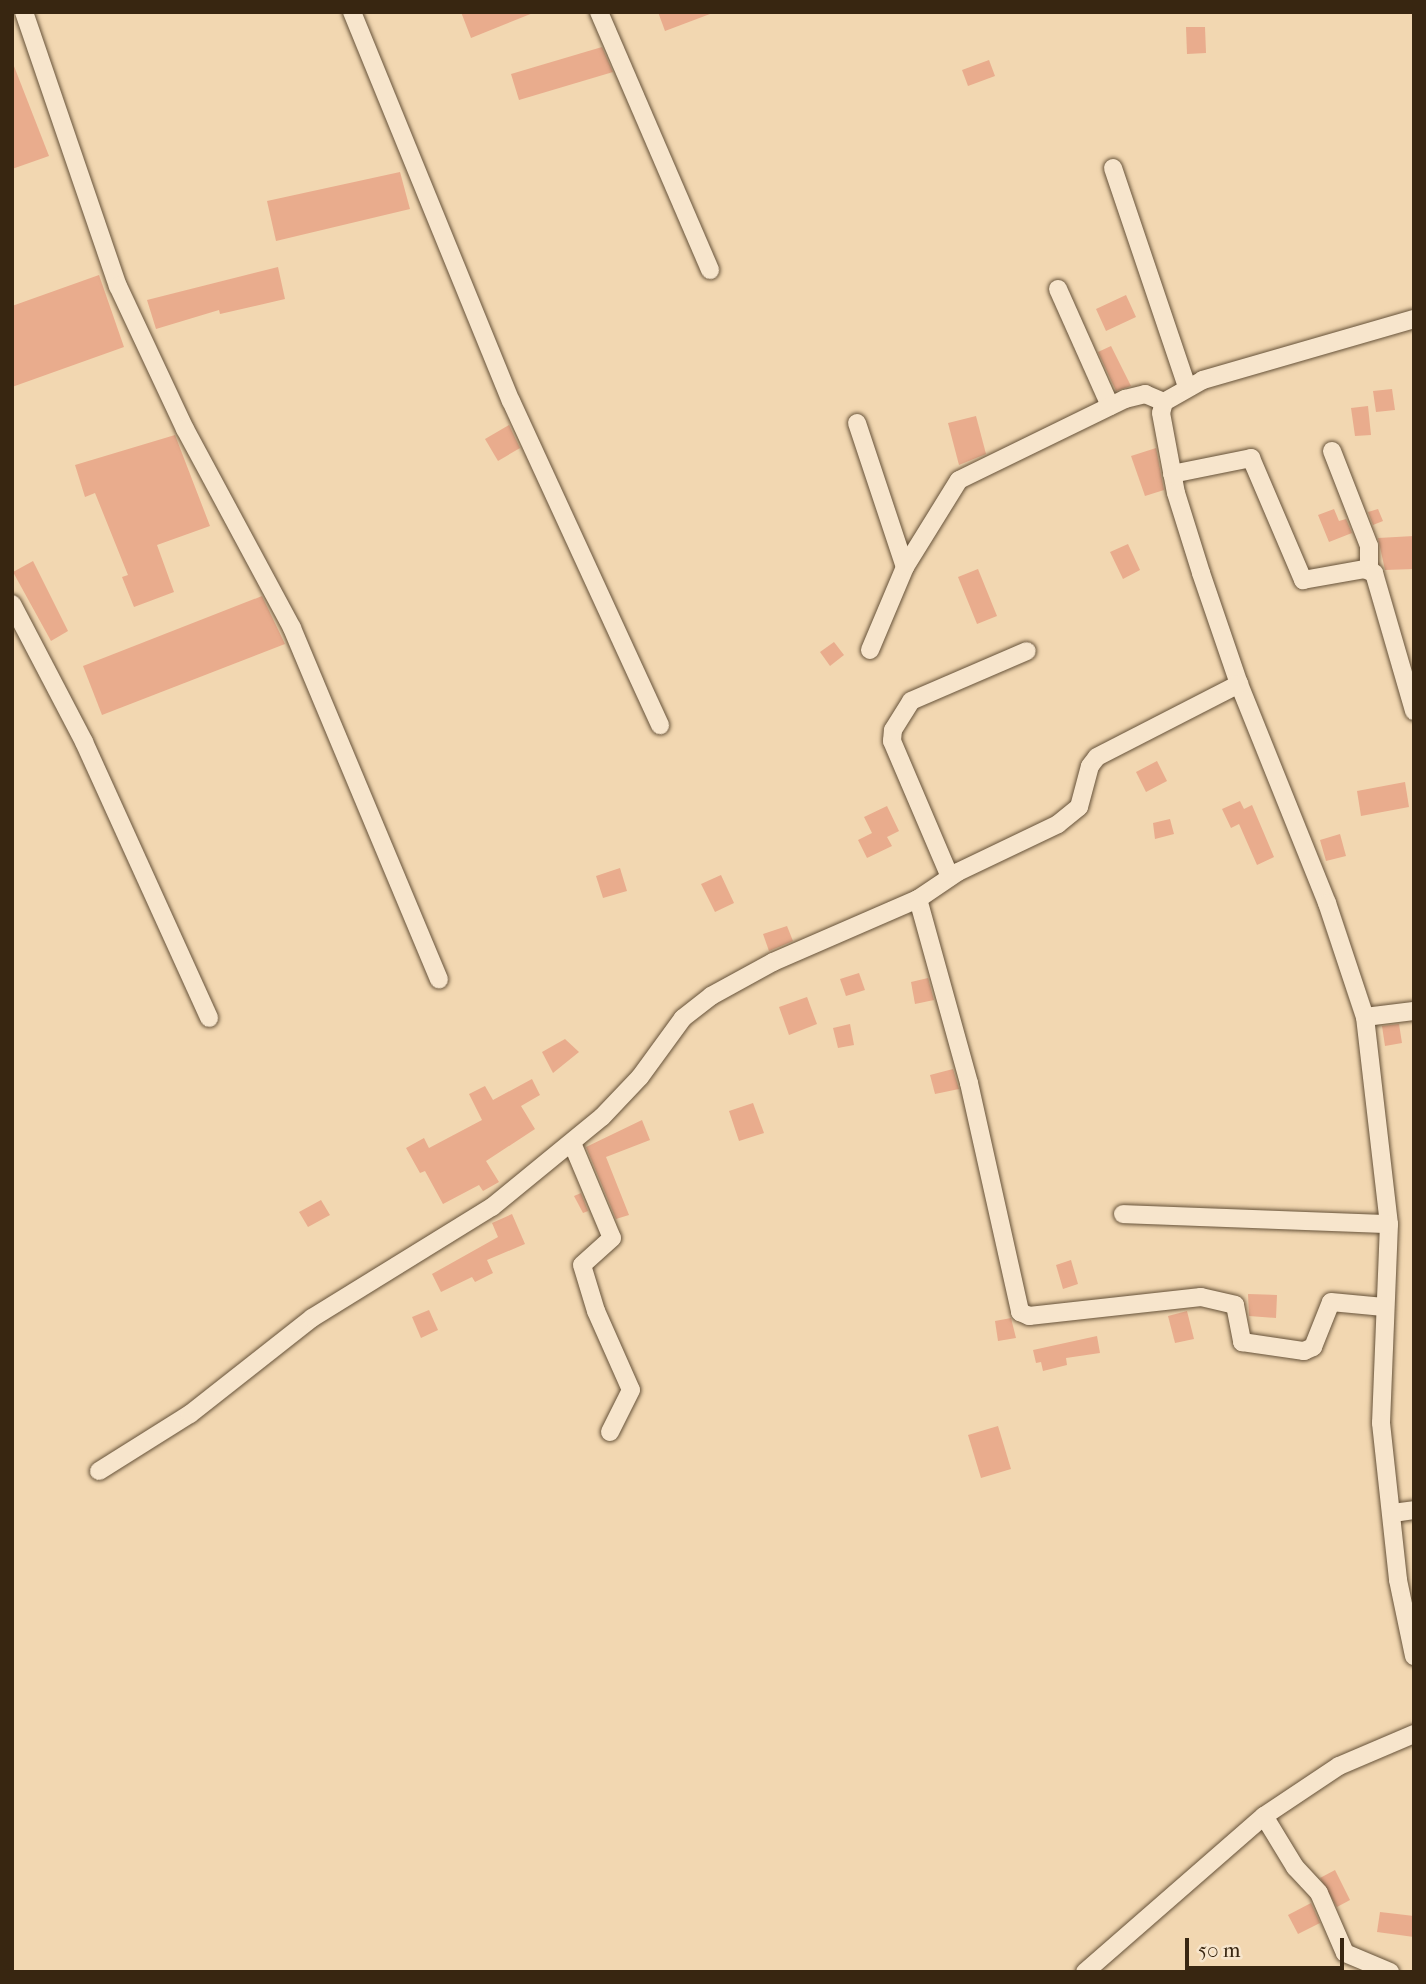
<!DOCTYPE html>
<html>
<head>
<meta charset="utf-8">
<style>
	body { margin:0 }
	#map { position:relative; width:1426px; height:1984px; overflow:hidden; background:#f2d7b1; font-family:"IM FELL French Canon",serif }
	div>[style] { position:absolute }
	.building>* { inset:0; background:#e9ac8d }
	.roads { filter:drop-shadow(0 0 2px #665239) drop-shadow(0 0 2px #665239) }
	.minor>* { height:18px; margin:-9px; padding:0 9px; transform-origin:9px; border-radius:9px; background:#f7e5cc }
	span { translate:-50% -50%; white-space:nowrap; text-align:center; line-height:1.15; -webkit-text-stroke:6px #f7e5cc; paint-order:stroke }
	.frame { position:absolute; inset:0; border:14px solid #382611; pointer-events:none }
	.scale { position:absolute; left:1185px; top:1938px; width:159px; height:32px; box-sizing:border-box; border:4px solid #382611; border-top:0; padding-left:9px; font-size:21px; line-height:24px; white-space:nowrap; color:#382611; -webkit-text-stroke:5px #f7e5cc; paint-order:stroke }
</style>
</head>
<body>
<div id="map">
	<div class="building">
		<i style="clip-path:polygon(461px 12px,533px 12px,533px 13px,471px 38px)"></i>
		<i style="clip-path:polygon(658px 12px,710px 12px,710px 14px,665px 31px)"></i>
		<i style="clip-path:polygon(1186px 27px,1205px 27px,1206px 53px,1187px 54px)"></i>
		<i style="clip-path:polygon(602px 47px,613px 72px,519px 100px,511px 74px)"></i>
		<i style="clip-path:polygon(989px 60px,995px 76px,968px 86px,962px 70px)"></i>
		<i style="clip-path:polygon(12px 61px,49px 156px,12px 169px)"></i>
		<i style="clip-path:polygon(400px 172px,410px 209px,276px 241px,267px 201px)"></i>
		<i style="clip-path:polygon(278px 267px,285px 299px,220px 314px,219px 310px,156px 329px,147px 300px)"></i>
		<i style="clip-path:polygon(99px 275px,124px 347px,12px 387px,12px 306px)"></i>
		<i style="clip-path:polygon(1126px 295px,1136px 317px,1106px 331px,1096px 309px)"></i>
		<i style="clip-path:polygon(1111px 346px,1131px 386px,1116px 391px,1098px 352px)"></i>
		<i style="clip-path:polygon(1392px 389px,1395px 410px,1376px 412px,1373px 391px)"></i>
		<i style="clip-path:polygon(1368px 406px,1371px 435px,1355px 436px,1351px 408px)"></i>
		<i style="clip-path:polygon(976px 416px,986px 454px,959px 465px,948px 423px)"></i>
		<i style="clip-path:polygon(509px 425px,520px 448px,498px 461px,485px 439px)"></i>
		<i style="clip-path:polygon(175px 435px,210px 526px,157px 545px,174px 592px,134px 607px,122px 577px,128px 575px,95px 493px,85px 497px,75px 465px)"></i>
		<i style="clip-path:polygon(1156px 448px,1164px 490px,1145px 496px,1131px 456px)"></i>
		<i style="clip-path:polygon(1334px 509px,1339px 521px,1346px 519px,1352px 533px,1329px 542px,1318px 515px)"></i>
		<i style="clip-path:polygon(1378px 509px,1383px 521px,1373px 525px,1368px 512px)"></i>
		<i style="clip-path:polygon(1414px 536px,1414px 569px,1385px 570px,1378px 538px)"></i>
		<i style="clip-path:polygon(1128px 544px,1140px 570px,1123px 579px,1110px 552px)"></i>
		<i style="clip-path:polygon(33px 561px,68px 631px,51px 641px,13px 572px)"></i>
		<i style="clip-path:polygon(978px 569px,997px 616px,977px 624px,958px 577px)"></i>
		<i style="clip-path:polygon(262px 596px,285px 644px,102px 715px,83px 666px)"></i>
		<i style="clip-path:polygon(834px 642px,844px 655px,830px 666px,820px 652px)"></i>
		<i style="clip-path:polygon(1157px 761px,1167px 781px,1146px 792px,1136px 772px)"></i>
		<i style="clip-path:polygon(1405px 782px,1409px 807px,1361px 816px,1357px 791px)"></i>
		<i style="clip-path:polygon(1240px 801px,1244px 809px,1252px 805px,1274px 857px,1257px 865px,1239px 824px,1231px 828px,1222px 809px)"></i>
		<i style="clip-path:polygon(887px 806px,899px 831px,887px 837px,892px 846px,867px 858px,858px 840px,872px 833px,864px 817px)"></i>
		<i style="clip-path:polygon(1170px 819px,1174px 834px,1155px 839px,1153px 823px)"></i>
		<i style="clip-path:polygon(1340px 834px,1346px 856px,1326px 861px,1320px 840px)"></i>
		<i style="clip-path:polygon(620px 868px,627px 891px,603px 898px,596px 876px)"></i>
		<i style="clip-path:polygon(721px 875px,734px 903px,715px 912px,701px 884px)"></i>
		<i style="clip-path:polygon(787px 926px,793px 941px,769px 951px,763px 934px)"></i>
		<i style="clip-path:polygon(859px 973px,865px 990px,846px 996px,840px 979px)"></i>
		<i style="clip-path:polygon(928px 978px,934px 1000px,915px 1004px,911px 982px)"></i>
		<i style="clip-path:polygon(807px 997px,817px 1024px,789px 1035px,779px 1007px)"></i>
		<i style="clip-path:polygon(850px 1024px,854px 1045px,838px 1048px,833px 1028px)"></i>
		<i style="clip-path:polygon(1399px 1024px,1402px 1043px,1385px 1046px,1382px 1026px)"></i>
		<i style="clip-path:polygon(565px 1039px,579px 1052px,553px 1073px,542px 1052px)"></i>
		<i style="clip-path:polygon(953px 1069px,959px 1089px,935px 1094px,930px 1075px)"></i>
		<i style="clip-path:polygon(532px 1079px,540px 1095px,521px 1106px,535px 1129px,486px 1161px,499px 1182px,483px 1191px,479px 1185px,443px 1204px,425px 1171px,420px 1173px,406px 1148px,424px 1138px,429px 1148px,482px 1120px,469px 1094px,485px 1086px,493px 1100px)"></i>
		<i style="clip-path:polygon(753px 1103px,764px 1133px,739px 1141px,729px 1111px)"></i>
		<i style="clip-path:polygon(642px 1120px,650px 1140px,606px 1157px,629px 1215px,616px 1219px,586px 1147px)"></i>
		<i style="clip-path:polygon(581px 1193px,588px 1211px,583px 1213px,574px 1196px)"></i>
		<i style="clip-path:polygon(321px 1200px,330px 1215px,308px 1227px,299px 1212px)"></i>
		<i style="clip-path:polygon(512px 1214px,525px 1244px,487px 1260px,493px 1273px,475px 1282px,472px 1277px,441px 1292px,432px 1274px,498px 1237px,492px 1223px)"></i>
		<i style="clip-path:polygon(1071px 1260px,1078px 1284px,1063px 1289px,1056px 1265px)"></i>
		<i style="clip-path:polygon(1248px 1294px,1277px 1295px,1276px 1318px,1249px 1316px)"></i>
		<i style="clip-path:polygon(429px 1310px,438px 1330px,421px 1338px,412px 1317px)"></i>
		<i style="clip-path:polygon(1187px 1311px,1194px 1339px,1175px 1343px,1168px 1316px)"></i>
		<i style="clip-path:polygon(1011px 1318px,1016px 1338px,998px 1341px,995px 1321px)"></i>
		<i style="clip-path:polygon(1097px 1336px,1100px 1353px,1066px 1358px,1067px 1365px,1043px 1371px,1041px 1362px,1036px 1363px,1033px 1350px)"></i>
		<i style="clip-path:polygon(998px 1426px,1011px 1469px,981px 1478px,968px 1435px)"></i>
		<i style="clip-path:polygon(1335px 1870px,1350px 1900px,1337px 1907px,1320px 1878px)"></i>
		<i style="clip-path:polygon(1311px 1903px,1320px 1923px,1298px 1934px,1288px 1915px)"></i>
		<i style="clip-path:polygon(1380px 1912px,1414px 1916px,1414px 1937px,1377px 1932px)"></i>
	</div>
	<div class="roads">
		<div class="minor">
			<i style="left:24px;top:12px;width:290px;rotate:71.1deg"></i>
			<i style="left:118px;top:286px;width:158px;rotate:64.9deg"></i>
			<i style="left:185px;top:429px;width:226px;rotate:61.7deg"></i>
			<i style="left:292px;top:628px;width:381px;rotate:67.3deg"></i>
			<i style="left:352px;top:12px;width:420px;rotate:67.8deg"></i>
			<i style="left:511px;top:401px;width:357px;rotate:65.3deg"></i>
			<i style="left:599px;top:12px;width:281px;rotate:66.7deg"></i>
			<i style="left:1113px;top:168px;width:231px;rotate:71.3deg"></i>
			<i style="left:1058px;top:289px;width:128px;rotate:66deg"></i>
			<i style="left:1414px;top:319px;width:220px;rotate:163.9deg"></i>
			<i style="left:1203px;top:380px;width:45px;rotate:150.6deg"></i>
			<i style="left:1164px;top:402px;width:11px;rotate:105deg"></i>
			<i style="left:1161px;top:413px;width:81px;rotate:79.4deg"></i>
			<i style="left:1176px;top:493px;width:84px;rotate:72.6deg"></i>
			<i style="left:1201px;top:573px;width:117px;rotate:71.1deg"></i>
			<i style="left:1239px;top:684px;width:236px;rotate:68.1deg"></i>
			<i style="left:1327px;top:903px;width:120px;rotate:71.6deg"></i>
			<i style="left:1365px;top:1017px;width:208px;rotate:83.4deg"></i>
			<i style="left:1389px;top:1224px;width:199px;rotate:92.3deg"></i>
			<i style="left:1381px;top:1423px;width:158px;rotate:83.8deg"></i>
			<i style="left:1398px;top:1580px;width:78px;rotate:78.1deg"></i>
			<i style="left:857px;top:423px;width:152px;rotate:71.6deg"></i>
			<i style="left:1332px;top:451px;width:102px;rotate:68.7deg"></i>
			<i style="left:1369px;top:546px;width:24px;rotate:90deg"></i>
			<i style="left:1172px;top:474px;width:81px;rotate:-11.4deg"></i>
			<i style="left:1251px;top:458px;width:133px;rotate:66.9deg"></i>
			<i style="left:1303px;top:580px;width:62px;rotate:-10.2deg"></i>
			<i style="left:1364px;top:569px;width:11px;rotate:22deg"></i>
			<i style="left:1374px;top:573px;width:144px;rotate:73.8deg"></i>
			<i style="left:12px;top:604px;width:156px;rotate:62.4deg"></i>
			<i style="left:84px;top:742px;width:303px;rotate:65.6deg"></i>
			<i style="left:870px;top:650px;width:90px;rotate:-67.1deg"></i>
			<i style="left:905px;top:567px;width:102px;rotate:-58.2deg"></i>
			<i style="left:959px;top:480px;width:185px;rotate:-26deg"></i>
			<i style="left:1125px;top:399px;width:21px;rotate:-14deg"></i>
			<i style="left:1145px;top:394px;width:21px;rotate:23deg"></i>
			<i style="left:950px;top:877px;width:148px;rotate:-113.1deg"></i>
			<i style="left:892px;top:741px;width:11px;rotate:-85deg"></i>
			<i style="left:893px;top:730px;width:34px;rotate:-58deg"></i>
			<i style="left:911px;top:701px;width:126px;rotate:-23.3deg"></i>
			<i style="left:918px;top:899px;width:191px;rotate:74.5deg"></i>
			<i style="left:969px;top:1083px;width:235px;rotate:77.4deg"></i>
			<i style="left:1020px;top:1312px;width:10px;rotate:24deg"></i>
			<i style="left:1029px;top:1316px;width:173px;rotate:-6.3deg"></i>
			<i style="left:1201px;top:1297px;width:35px;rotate:13deg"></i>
			<i style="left:1235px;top:1305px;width:38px;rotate:79deg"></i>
			<i style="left:1242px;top:1342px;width:63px;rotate:8.3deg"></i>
			<i style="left:1304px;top:1351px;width:10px;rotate:-24deg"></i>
			<i style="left:1313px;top:1347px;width:48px;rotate:-68.2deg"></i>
			<i style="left:1331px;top:1302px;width:53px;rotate:5.4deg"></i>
			<i style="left:1365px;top:1017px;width:49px;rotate:-7deg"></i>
			<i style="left:572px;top:1143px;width:103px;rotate:67.2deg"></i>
			<i style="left:612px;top:1238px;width:40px;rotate:138deg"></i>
			<i style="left:582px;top:1265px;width:48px;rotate:73.1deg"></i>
			<i style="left:596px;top:1311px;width:86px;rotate:66.1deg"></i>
			<i style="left:631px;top:1390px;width:47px;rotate:116.6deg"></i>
			<i style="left:1123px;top:1214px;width:266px;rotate:2.2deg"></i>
			<i style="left:99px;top:1471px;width:107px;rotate:-32.1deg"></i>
			<i style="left:190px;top:1414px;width:155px;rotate:-38.2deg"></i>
			<i style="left:312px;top:1318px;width:211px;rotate:-31.7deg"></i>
			<i style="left:492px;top:1207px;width:142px;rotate:-39.3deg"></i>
			<i style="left:602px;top:1117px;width:55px;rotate:-46.5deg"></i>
			<i style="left:640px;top:1077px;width:73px;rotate:-53.9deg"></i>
			<i style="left:683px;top:1018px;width:36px;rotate:-38deg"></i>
			<i style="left:711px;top:996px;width:71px;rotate:-28.7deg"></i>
			<i style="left:773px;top:962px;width:158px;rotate:-23.5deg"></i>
			<i style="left:918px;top:899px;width:48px;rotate:-34deg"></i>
			<i style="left:958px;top:872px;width:111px;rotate:-25.6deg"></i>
			<i style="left:1058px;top:824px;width:27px;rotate:-39deg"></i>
			<i style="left:1079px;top:807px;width:42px;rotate:-75deg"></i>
			<i style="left:1090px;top:766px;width:11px;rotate:-52deg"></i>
			<i style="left:1097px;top:757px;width:160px;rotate:-27.2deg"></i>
			<i style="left:1393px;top:1513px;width:21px;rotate:-8deg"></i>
			<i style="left:1264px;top:1816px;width:60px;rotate:58.7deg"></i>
			<i style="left:1295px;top:1867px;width:35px;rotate:47deg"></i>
			<i style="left:1319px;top:1893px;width:65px;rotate:66.6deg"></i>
			<i style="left:1345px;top:1953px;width:49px;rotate:22.9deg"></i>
			<i style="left:1085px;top:1972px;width:237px;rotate:-41.1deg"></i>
			<i style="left:1264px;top:1816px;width:90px;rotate:-33.7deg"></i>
			<i style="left:1339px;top:1766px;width:82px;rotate:-23.1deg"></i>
		</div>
	</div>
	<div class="frame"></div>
	<div class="scale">50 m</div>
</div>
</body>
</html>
